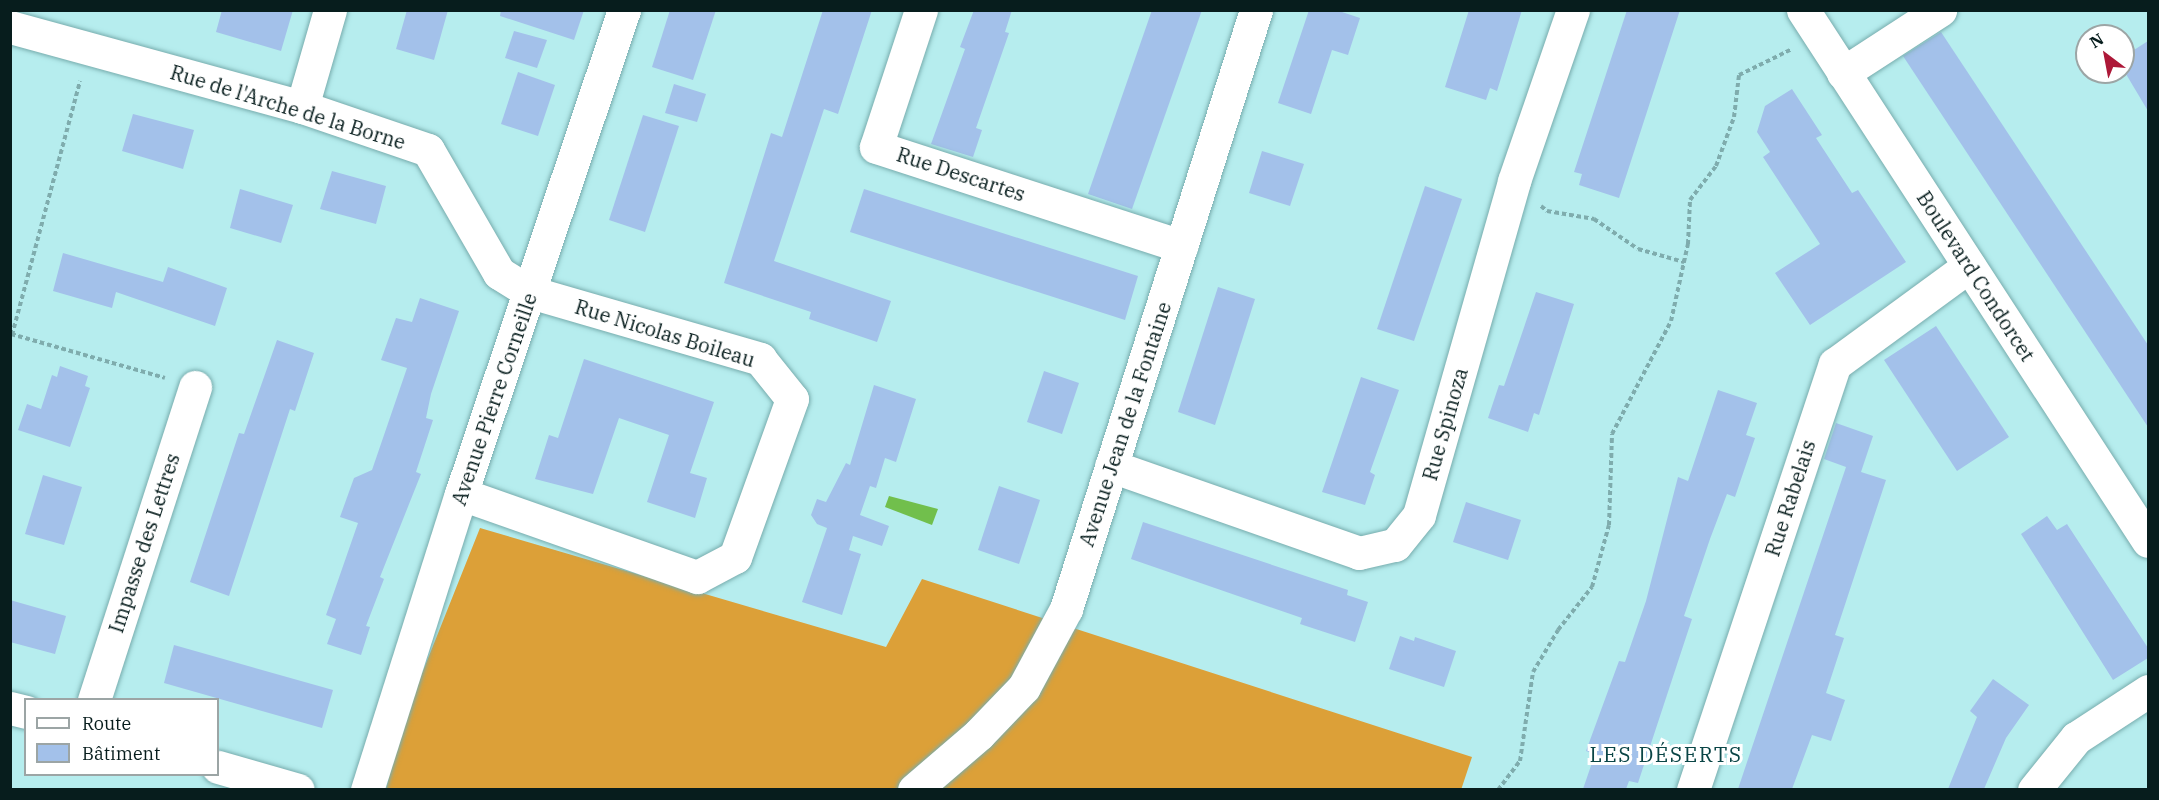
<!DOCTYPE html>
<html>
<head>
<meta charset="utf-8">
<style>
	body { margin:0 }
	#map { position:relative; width:2159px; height:800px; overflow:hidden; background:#b6edee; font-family:"IBM Plex Serif",serif }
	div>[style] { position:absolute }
	.forest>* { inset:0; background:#dca038 }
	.water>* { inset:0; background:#71bf4c }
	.building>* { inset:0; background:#a3c1ea }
	.path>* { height:4px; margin-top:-2px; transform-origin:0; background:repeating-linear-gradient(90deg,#7facad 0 4.5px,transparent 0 7.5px) }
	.roads { filter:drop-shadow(0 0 2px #77acad) drop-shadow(0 0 2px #77acad) }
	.minor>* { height:33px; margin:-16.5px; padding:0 16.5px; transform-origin:16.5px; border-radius:16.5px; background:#fff }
	.tertiary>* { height:33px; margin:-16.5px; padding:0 16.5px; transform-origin:16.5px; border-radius:16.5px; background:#fff }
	span { translate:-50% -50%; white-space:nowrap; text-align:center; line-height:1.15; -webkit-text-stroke:6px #fff; paint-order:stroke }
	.street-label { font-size:20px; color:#071d1d }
	.neighbourhood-label { font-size:21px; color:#0a4546; letter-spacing:1.5px }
	.frame { position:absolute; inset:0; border:12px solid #071d1d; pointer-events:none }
	.legend { position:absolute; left:24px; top:698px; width:195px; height:78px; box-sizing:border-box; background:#fff; border:2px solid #9ca5a5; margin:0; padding:8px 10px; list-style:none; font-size:18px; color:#071d1d }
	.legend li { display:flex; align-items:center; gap:12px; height:30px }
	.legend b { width:30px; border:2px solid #9ca5a5 }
	.north { position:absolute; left:2075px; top:24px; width:60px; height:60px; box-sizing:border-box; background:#fff; border:2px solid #9ca5a5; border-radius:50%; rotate:328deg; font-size:16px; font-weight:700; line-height:24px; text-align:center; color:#071d1d }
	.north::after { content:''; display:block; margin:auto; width:21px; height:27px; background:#ad1838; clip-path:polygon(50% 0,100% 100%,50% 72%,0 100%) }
</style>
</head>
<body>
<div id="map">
	<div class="forest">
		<i style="clip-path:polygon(480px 528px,886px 647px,922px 579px,1472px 757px,1461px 790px,386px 790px,401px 726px)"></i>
	</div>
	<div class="water">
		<i style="clip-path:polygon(889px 496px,938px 509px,932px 525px,885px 507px)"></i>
	</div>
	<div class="building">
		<i style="clip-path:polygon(222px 10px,293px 10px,281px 51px,216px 32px)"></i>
		<i style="clip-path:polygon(407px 10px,448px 10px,434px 60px,396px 49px)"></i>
		<i style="clip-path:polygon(501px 10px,584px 10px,574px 40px,500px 16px)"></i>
		<i style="clip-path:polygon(670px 10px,716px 10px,693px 80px,652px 67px)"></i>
		<i style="clip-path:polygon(823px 10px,872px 10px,838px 114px,824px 109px,774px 261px,891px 301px,877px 342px,809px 319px,811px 312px,724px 283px,771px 133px,782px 137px)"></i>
		<i style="clip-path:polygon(974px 10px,1012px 10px,1005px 32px,1009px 33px,976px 128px,982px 130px,973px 157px,931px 144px,965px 49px,960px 47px)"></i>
		<i style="clip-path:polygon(1152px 10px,1202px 10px,1132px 209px,1088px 194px)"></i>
		<i style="clip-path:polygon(1309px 10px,1336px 10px,1360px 18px,1348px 55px,1332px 50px,1311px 114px,1278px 103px)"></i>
		<i style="clip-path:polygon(1469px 10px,1522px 10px,1497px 91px,1490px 88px,1486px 100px,1445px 87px)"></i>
		<i style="clip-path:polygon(1627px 10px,1680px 10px,1619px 198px,1579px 185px,1582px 174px,1574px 172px)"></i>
		<i style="clip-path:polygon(514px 31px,547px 40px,537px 68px,505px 58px)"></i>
		<i style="clip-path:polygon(1941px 32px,2148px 345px,2148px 427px,1903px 56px)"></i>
		<i style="clip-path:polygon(2148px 41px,2148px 111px,2123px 69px,2123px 57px)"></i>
		<i style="clip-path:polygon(518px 72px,555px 85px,538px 136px,501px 124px)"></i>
		<i style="clip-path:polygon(674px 84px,706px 94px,697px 122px,665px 113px)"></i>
		<i style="clip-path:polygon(1792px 89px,1822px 135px,1816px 138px,1852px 193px,1858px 190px,1906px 262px,1810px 325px,1775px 273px,1820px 244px,1763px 157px,1770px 152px,1757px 132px,1765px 106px)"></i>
		<i style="clip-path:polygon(133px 114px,194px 130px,183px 169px,122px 151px)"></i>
		<i style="clip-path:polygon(643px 115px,679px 126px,645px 232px,609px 220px)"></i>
		<i style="clip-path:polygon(1262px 151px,1304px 164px,1290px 206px,1249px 193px)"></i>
		<i style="clip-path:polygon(332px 171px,386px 186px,376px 224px,320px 209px)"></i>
		<i style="clip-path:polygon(1425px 186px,1462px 199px,1414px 341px,1377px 329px)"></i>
		<i style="clip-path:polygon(240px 189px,293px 205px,281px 243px,230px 228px)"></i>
		<i style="clip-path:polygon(864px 189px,1138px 276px,1125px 320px,850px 232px)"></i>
		<i style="clip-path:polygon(63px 253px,163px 282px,168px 267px,227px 288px,215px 326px,116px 292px,112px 308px,53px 291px)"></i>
		<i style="clip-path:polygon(1218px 287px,1255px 299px,1215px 425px,1178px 412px)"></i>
		<i style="clip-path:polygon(1536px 292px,1574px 304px,1539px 415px,1534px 413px,1528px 432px,1488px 418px,1499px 385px,1504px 386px)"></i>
		<i style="clip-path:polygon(420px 298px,459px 311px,431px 394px,426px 418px,433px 420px,416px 472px,421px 474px,380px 577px,384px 579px,366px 626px,370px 627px,361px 655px,327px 644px,336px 619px,326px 615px,358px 523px,340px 517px,354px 478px,372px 470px,407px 368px,381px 360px,396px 318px,412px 322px)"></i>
		<i style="clip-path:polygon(1936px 326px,2009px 437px,1957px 471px,1884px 360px)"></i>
		<i style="clip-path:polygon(277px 340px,314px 353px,295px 411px,290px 409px,229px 596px,190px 582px,239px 433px,244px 434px)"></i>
		<i style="clip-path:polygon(584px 359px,714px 402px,690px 473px,707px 478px,695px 518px,647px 502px,669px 435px,619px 418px,593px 494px,535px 479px,549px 435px,558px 438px)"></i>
		<i style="clip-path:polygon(60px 366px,88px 376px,85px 386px,90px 388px,70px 447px,18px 430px,27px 404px,41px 409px,52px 375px,57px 377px)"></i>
		<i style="clip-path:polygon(1044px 371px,1079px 383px,1062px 434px,1027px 422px)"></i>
		<i style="clip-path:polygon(1361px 377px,1399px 390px,1370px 472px,1375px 475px,1365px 505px,1322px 492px)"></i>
		<i style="clip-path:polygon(874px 385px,916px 399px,896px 462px,885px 458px,876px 488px,870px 486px,860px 515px,889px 526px,882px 546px,853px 536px,849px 550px,861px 554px,842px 615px,802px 602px,827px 528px,817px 524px,811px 515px,817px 499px,826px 502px,846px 463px,850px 465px)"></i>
		<i style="clip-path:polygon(1718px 390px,1757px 403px,1746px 435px,1755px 438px,1735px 497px,1727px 494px,1710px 539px,1684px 616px,1692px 619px,1638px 783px,1629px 781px,1626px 789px,1583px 789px,1595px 754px,1586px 751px,1619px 661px,1625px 662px,1646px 601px,1678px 477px,1688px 481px)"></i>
		<i style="clip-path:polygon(1836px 423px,1873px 436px,1861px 472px,1886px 480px,1835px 635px,1844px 638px,1826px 693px,1845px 700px,1831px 741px,1812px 735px,1792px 789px,1738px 789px,1846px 467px,1824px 459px)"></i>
		<i style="clip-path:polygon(43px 475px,82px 487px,64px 545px,25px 534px)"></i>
		<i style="clip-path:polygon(999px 486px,1040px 500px,1019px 564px,978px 550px)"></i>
		<i style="clip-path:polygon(1466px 502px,1521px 520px,1508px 560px,1453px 542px)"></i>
		<i style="clip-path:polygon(2047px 516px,2057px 530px,2067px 524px,2148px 648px,2148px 658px,2113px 680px,2021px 534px)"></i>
		<i style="clip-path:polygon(1143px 522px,1348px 590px,1347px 595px,1368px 602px,1355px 642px,1300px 624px,1302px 618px,1131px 559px)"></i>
		<i style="clip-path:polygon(10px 600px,66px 616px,55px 654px,10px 642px)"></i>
		<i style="clip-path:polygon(1400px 636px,1414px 641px,1415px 637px,1456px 651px,1444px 687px,1389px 669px)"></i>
		<i style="clip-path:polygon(174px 645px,333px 690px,322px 728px,164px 683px)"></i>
		<i style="clip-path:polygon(1993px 679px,2029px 705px,2006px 738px,1984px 789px,1948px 789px,1977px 717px,1970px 711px)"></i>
	</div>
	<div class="path">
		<i style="left:1541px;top:206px;width:8px;rotate:40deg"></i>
		<i style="left:1547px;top:211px;width:48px;rotate:9.7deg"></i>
		<i style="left:1594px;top:219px;width:53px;rotate:34.3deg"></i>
		<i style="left:1638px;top:249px;width:48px;rotate:15.8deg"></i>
		<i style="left:11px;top:334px;width:160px;rotate:15.9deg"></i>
		<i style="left:12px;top:335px;width:263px;rotate:-75deg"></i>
		<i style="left:1498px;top:790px;width:36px;rotate:-53deg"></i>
		<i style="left:1520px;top:761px;width:90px;rotate:-81.7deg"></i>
		<i style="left:1533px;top:672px;width:49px;rotate:-59.2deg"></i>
		<i style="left:1558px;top:630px;width:55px;rotate:-51.7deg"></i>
		<i style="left:1592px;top:587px;width:64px;rotate:-74.7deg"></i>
		<i style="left:1609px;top:525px;width:91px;rotate:-88.1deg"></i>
		<i style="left:1612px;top:434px;width:127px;rotate:-62.4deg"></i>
		<i style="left:1671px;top:321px;width:79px;rotate:-77.6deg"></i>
		<i style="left:1688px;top:244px;width:44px;rotate:-87.4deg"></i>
		<i style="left:1690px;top:200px;width:43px;rotate:-52.6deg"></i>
		<i style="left:1716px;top:166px;width:52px;rotate:-69.8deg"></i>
		<i style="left:1734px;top:117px;width:42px;rotate:-83.2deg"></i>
		<i style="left:1739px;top:75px;width:59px;rotate:-26.1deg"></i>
	</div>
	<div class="roads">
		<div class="minor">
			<i style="left:921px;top:10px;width:144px;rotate:108.2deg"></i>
			<i style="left:876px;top:147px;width:321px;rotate:18deg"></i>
			<i style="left:1803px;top:10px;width:633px;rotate:56.99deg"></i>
			<i style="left:10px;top:27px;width:303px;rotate:15.3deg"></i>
			<i style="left:302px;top:107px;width:133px;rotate:18.8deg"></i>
			<i style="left:428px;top:150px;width:142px;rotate:60deg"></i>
			<i style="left:499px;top:273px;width:36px;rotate:32deg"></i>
			<i style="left:530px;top:292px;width:240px;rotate:16.2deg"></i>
			<i style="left:760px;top:359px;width:51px;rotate:51.3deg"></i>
			<i style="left:792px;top:399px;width:168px;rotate:109.8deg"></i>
			<i style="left:735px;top:557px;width:43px;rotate:152.2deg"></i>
			<i style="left:697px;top:577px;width:250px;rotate:-160.6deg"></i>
			<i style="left:1843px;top:73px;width:116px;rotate:-33deg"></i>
			<i style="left:302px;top:107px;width:101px;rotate:-73.9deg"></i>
			<i style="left:1111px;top:466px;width:263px;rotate:19.3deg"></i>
			<i style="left:1359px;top:553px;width:37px;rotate:-13deg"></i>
			<i style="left:1395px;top:545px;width:38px;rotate:-51deg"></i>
			<i style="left:1419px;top:515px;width:347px;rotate:-74.1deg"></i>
			<i style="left:1514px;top:181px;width:181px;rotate:-71deg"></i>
			<i style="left:94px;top:700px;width:329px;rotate:-72.1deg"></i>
			<i style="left:10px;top:708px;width:16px;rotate:14deg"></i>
			<i style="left:218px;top:767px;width:83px;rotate:16deg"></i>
			<i style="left:367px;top:790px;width:311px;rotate:-72.4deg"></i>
			<i style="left:461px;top:494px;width:511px;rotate:-71.39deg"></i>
			<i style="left:914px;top:790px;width:86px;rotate:-40.7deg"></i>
			<i style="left:979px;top:734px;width:65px;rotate:-46.2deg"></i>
			<i style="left:1024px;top:687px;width:89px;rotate:-61.7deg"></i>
			<i style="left:1066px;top:609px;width:628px;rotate:-72.4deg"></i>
			<i style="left:2034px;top:790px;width:67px;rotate:-51.1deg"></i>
			<i style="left:2076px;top:738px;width:86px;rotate:-33.1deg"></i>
		</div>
		<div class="tertiary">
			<i style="left:1693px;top:790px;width:449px;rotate:-71.6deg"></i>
			<i style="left:1835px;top:364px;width:166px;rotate:-36.2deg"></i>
		</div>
	</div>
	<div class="street-label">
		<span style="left:288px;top:107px;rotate:17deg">Rue de l'Arche de la Borne</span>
		<span style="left:961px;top:174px;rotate:18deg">Rue Descartes</span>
		<span style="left:1976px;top:276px;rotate:57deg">Boulevard Condorcet</span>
		<span style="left:665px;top:333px;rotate:17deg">Rue Nicolas Boileau</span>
		<span style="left:494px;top:399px;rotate:-71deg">Avenue Pierre Corneille</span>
		<span style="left:1125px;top:424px;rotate:-72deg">Avenue Jean de la Fontaine</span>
		<span style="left:1445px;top:424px;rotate:-74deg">Rue Spinoza</span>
		<span style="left:1790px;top:498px;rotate:-72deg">Rue Rabelais</span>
		<span style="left:144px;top:543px;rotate:-72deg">Impasse des Lettres</span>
	</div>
	<div class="neighbourhood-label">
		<span style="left:1666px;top:754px">LES DÉSERTS</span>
	</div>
	<div class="frame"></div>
	<ul class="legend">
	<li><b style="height:8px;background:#fff"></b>Route</li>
	<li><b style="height:16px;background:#a3c1ea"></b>Bâtiment</li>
	</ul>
	<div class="north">N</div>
</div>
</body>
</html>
